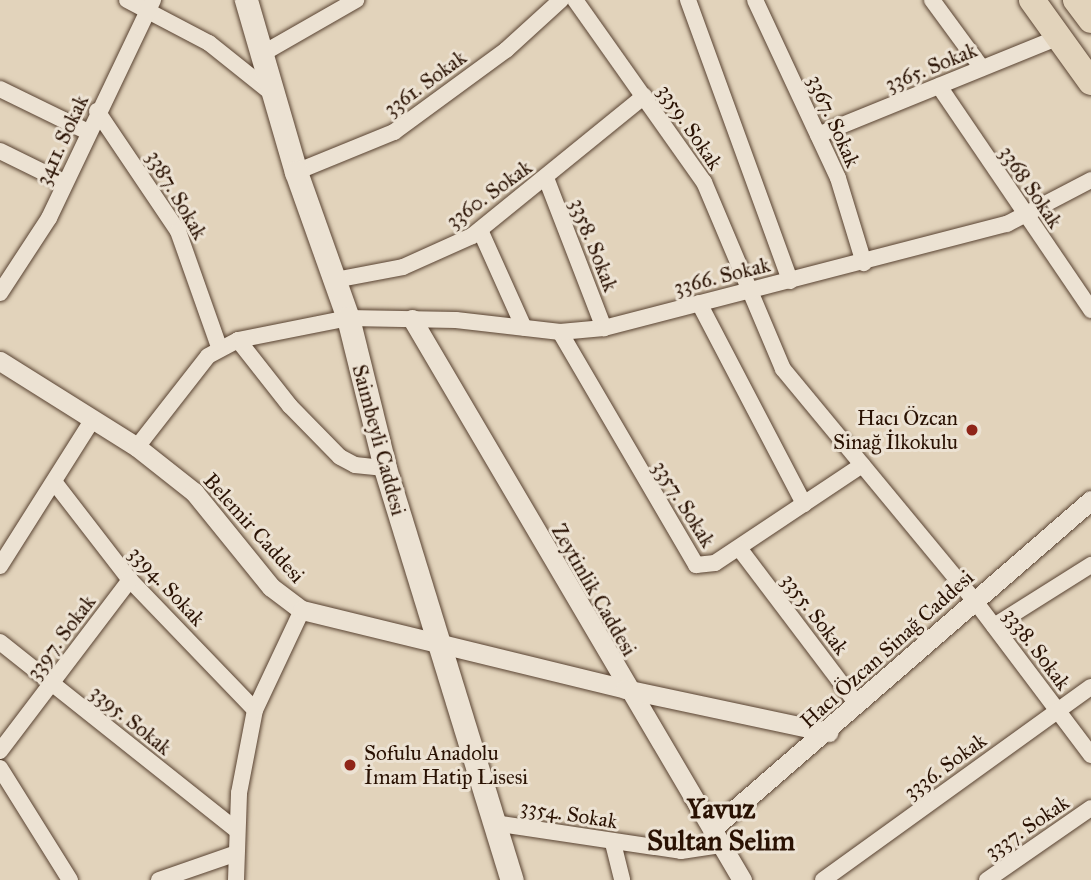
<!DOCTYPE html>
<html>
<head>
<meta charset="utf-8">
<style>
	body { margin:0 }
	#map { position:relative; width:1091px; height:880px; overflow:hidden; background:#e2d3bb; font-family:"IM FELL Great Primer",serif }
	div>[style] { position:absolute }
	.roads { filter:drop-shadow(0 0 2px #584231) drop-shadow(0 0 2px #584231) }
	.minor>* { height:16px; margin:-8px; padding:0 8px; transform-origin:8px; border-radius:8px; background:#ece2d3 }
	.tertiary>* { height:19px; margin:-9.5px; padding:0 9.5px; transform-origin:9.5px; border-radius:9.5px; background:#ece2d3 }
	.secondary>* { height:23px; margin:-11.5px; padding:0 11.5px; transform-origin:11.5px; border-radius:11.5px; background:#ece2d3 }
	.trunk>* { height:26px; margin:-13px; padding:0 13px; transform-origin:13px; border-radius:13px; background:#e2d3bb }
	.dots>* { width:19px; height:19px; translate:-50% -50%; box-sizing:border-box; border:4px solid #ece2d3; border-radius:50% }
	span { translate:-50% -50%; white-space:nowrap; text-align:center; line-height:1.15; -webkit-text-stroke:6px #ece2d3; paint-order:stroke }
	.street-label { font-size:21px; color:#2a1203 }
	.poi-label { font-size:21px; color:#2a1203 }
	.right { translate:-100% -50%; text-align:right }
	.left { translate:0 -50%; text-align:left }
	.district-label { font-size:28px; color:#2a1203; font-weight:700 }
</style>
</head>
<body>
<div id="map">
	<div class="roads">
		<div class="minor">
			<i style="left:127px;top:0;width:93px;rotate:27.7deg"></i>
			<i style="left:209px;top:43px;width:82px;rotate:38.6deg"></i>
			<i style="left:575px;top:0;width:223px;rotate:54.7deg"></i>
			<i style="left:704px;top:182px;width:203px;rotate:67.1deg"></i>
			<i style="left:783px;top:369px;width:301px;rotate:50.4deg"></i>
			<i style="left:975px;top:601px;width:193px;rotate:53deg"></i>
			<i style="left:688px;top:0;width:299px;rotate:70deg"></i>
			<i style="left:755px;top:0;width:196px;rotate:65deg"></i>
			<i style="left:838px;top:178px;width:89px;rotate:73deg"></i>
			<i style="left:932px;top:0;width:84px;rotate:53.7deg"></i>
			<i style="left:260px;top:55px;width:111px;rotate:-29.8deg"></i>
			<i style="left:939px;top:86px;width:271px;rotate:55.8deg"></i>
			<i style="left:0;top:89px;width:98px;rotate:26deg"></i>
			<i style="left:97px;top:111px;width:145px;rotate:56deg"></i>
			<i style="left:178px;top:231px;width:123px;rotate:70.5deg"></i>
			<i style="left:818px;top:135px;width:260px;rotate:-22.1deg"></i>
			<i style="left:0;top:151px;width:72px;rotate:26.2deg"></i>
			<i style="left:296px;top:172px;width:106px;rotate:-22.2deg"></i>
			<i style="left:394px;top:132px;width:139px;rotate:-36.2deg"></i>
			<i style="left:506px;top:50px;width:74px;rotate:-42.3deg"></i>
			<i style="left:546px;top:178px;width:161px;rotate:68.9deg"></i>
			<i style="left:480px;top:230px;width:107px;rotate:65.8deg"></i>
			<i style="left:335px;top:280px;width:69px;rotate:-10.8deg"></i>
			<i style="left:403px;top:267px;width:76px;rotate:-24.2deg"></i>
			<i style="left:472px;top:236px;width:222px;rotate:-39.1deg"></i>
			<i style="left:0;top:293px;width:90px;rotate:-56.8deg"></i>
			<i style="left:49px;top:218px;width:242px;rotate:-64.5deg"></i>
			<i style="left:699px;top:303px;width:227px;rotate:62.4deg"></i>
			<i style="left:560px;top:332px;width:270px;rotate:59.7deg"></i>
			<i style="left:696px;top:565px;width:19px;rotate:-6deg"></i>
			<i style="left:715px;top:563px;width:177px;rotate:-33.7deg"></i>
			<i style="left:238px;top:340px;width:84px;rotate:51.8deg"></i>
			<i style="left:290px;top:406px;width:71px;rotate:45.6deg"></i>
			<i style="left:340px;top:457px;width:17px;rotate:28deg"></i>
			<i style="left:355px;top:465px;width:30px;rotate:6deg"></i>
			<i style="left:137px;top:447px;width:115px;rotate:-52deg"></i>
			<i style="left:208px;top:356px;width:34px;rotate:-28deg"></i>
			<i style="left:238px;top:340px;width:112px;rotate:-11.3deg"></i>
			<i style="left:348px;top:318px;width:108px;rotate:1.1deg"></i>
			<i style="left:456px;top:320px;width:105px;rotate:6.6deg"></i>
			<i style="left:560px;top:332px;width:44px;rotate:-5.2deg"></i>
			<i style="left:604px;top:328px;width:416px;rotate:-14.5deg"></i>
			<i style="left:1007px;top:224px;width:95px;rotate:-27.6deg"></i>
			<i style="left:55px;top:483px;width:123px;rotate:52.3deg"></i>
			<i style="left:130px;top:580px;width:180px;rotate:46.1deg"></i>
			<i style="left:739px;top:548px;width:196px;rotate:52.9deg"></i>
			<i style="left:0;top:566px;width:174px;rotate:-57.7deg"></i>
			<i style="left:994px;top:626px;width:115px;rotate:-32.2deg"></i>
			<i style="left:0;top:642px;width:302px;rotate:38.5deg"></i>
			<i style="left:0;top:751px;width:215px;rotate:-52.8deg"></i>
			<i style="left:0;top:768px;width:132px;rotate:58deg"></i>
			<i style="left:494px;top:823px;width:189px;rotate:8.5deg"></i>
			<i style="left:681px;top:851px;width:40px;rotate:-8.5deg"></i>
			<i style="left:613px;top:843px;width:38px;rotate:76deg"></i>
			<i style="left:159px;top:880px;width:79px;rotate:-19.1deg"></i>
			<i style="left:236px;top:880px;width:87px;rotate:-88deg"></i>
			<i style="left:239px;top:793px;width:85px;rotate:-79.1deg"></i>
			<i style="left:255px;top:710px;width:110px;rotate:-64.8deg"></i>
			<i style="left:823px;top:880px;width:330px;rotate:-35.8deg"></i>
			<i style="left:987px;top:880px;width:126px;rotate:-34.7deg"></i>
		</div>
		<div class="tertiary">
			<i style="left:412px;top:319px;width:651px;rotate:59.53deg"></i>
			<i style="left:0;top:361px;width:162px;rotate:32.1deg"></i>
			<i style="left:137px;top:447px;width:73px;rotate:38.3deg"></i>
			<i style="left:194px;top:492px;width:122px;rotate:51deg"></i>
			<i style="left:271px;top:587px;width:39px;rotate:37deg"></i>
			<i style="left:302px;top:610px;width:333px;rotate:13.7deg"></i>
			<i style="left:625px;top:689px;width:208px;rotate:12deg"></i>
			<i style="left:712px;top:829px;width:502px;rotate:-40.96deg"></i>
		</div>
		<div class="secondary">
			<i style="left:246px;top:0;width:179px;rotate:73.8deg"></i>
			<i style="left:296px;top:172px;width:155px;rotate:70.4deg"></i>
			<i style="left:348px;top:318px;width:154px;rotate:76.1deg"></i>
			<i style="left:385px;top:468px;width:431px;rotate:72.9deg"></i>
		</div>
		<div class="trunk">
			<i style="left:1032px;top:0;width:101px;rotate:54.3deg"></i>
			<i style="left:1076px;top:0;width:25px;rotate:53deg"></i>
		</div>
	</div>
	<div class="dots">
		<i style="left:972px;top:430px;background:#8f2418"></i>
		<i style="left:350px;top:765px;background:#8f2418"></i>
	</div>
	<div class="street-label">
		<span style="left:931px;top:67px;rotate:-22deg">3365. Sokak</span>
		<span style="left:425px;top:83px;rotate:-36deg">3361. Sokak</span>
		<span style="left:834px;top:121px;rotate:66deg">3367. Sokak</span>
		<span style="left:690px;top:127px;rotate:56deg">3359. Sokak</span>
		<span style="left:62px;top:140px;rotate:-65deg">3411. Sokak</span>
		<span style="left:1031px;top:187px;rotate:56deg">3368 Sokak</span>
		<span style="left:489px;top:194px;rotate:-36deg">3360. Sokak</span>
		<span style="left:177px;top:195px;rotate:60deg">3387. Sokak</span>
		<span style="left:594px;top:245px;rotate:69deg">3358. Sokak</span>
		<span style="left:722px;top:276px;rotate:-14deg">3366. Sokak</span>
		<span style="left:379px;top:440px;rotate:75deg">Saimbeyli Caddesi</span>
		<span style="left:684px;top:504px;rotate:58deg">3357. Sokak</span>
		<span style="left:254px;top:528px;rotate:48deg">Belemir Caddesi</span>
		<span style="left:167px;top:586px;rotate:47deg">3394. Sokak</span>
		<span style="left:594px;top:590px;rotate:60deg">Zeytinlik Caddesi</span>
		<span style="left:815px;top:614px;rotate:53deg">3355. Sokak</span>
		<span style="left:61px;top:637px;rotate:-53deg">3397. Sokak</span>
		<span style="left:887px;top:649px;rotate:-42deg">Hacı Özcan Sinağ Caddesi</span>
		<span style="left:1037px;top:649px;rotate:53deg">3338. Sokak</span>
		<span style="left:131px;top:720px;rotate:39deg">3395. Sokak</span>
		<span style="left:945px;top:766px;rotate:-36deg">3336. Sokak</span>
		<span style="left:569px;top:814px;rotate:9deg">3354. Sokak</span>
		<span style="left:1027px;top:827px;rotate:-34deg">3337. Sokak</span>
	</div>
	<div class="poi-label">
		<span class="right" style="left:958px;top:430px">Hacı Özcan<br>Sinağ İlkokulu</span>
		<span class="left" style="left:364px;top:765px">Sofulu Anadolu<br>İmam Hatip Lisesi</span>
	</div>
	<div class="district-label">
		<span style="left:721px;top:825px">Yavuz<br>Sultan Selim</span>
	</div>
</div>
</body>
</html>
